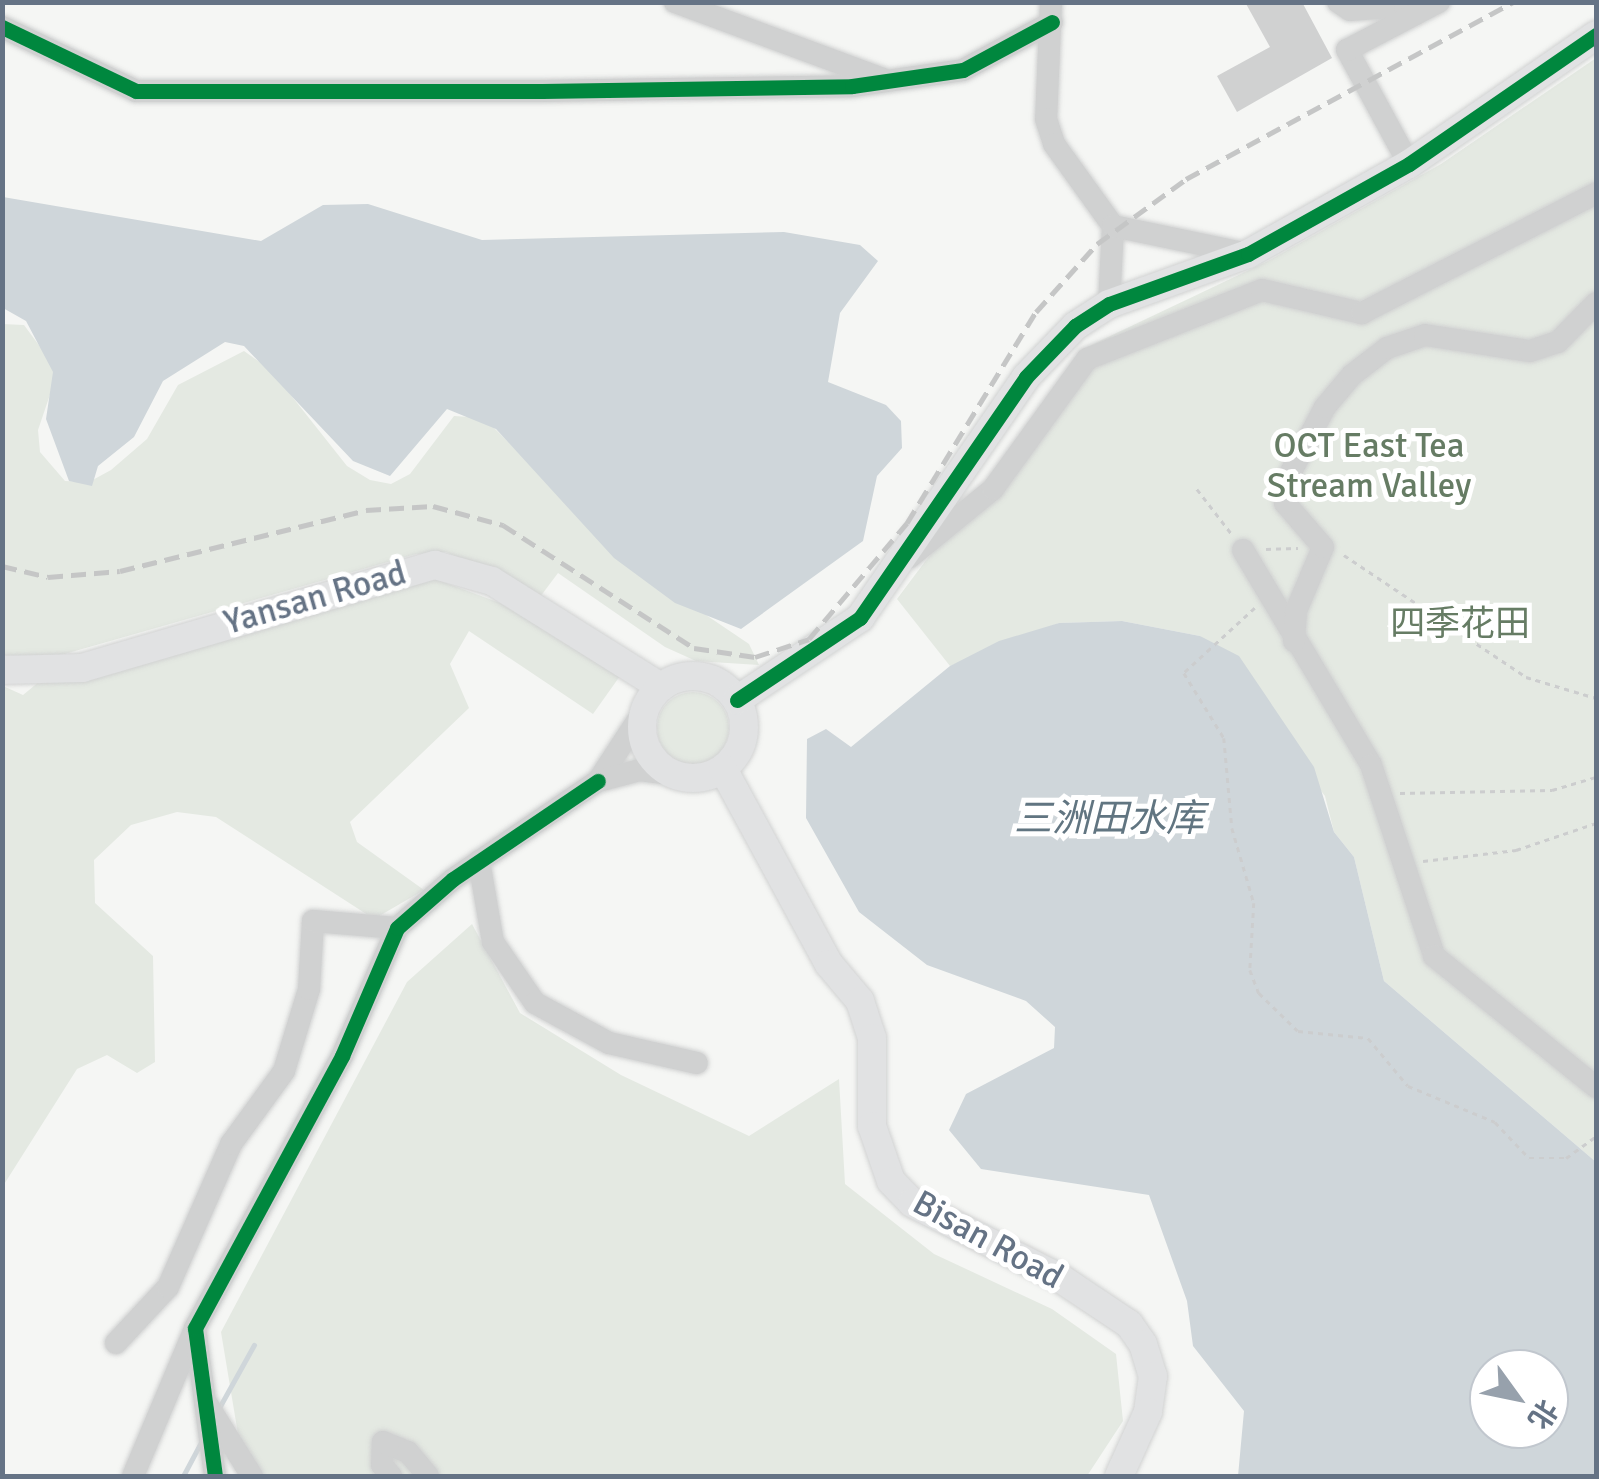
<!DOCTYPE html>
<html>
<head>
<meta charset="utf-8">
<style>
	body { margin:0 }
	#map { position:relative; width:1599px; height:1479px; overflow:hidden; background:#f5f6f4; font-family:Signika,"Noto Sans SC",sans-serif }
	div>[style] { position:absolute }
	.green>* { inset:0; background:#e4e9e2 }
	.round { border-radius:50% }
	.water>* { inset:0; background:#cfd6da }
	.stream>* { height:5px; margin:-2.5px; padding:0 2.5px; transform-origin:2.5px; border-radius:2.5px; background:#cfd6da }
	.building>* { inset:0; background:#d0d1d1 }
	.path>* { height:2.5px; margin-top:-1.25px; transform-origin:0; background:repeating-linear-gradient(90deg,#cccdce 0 5px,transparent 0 10px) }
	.roads { filter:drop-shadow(0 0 2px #d1d2d2) drop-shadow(0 0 2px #d1d2d2) }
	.minor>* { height:22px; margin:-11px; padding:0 11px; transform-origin:11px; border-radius:11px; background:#d0d1d1 }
	.major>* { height:28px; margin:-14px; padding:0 14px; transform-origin:14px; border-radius:14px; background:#e1e2e3 }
	.major>.ring { margin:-14px; padding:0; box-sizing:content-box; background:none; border:28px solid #e1e2e3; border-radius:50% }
	.rail>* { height:5px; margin-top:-2.5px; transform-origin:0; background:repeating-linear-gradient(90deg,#c5c6c6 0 15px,transparent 0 23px) }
	.cycleway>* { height:15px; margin:-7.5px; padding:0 7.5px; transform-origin:7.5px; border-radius:7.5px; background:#00873e }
	span { translate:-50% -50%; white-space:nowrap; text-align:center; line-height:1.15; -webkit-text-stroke:10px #fff; paint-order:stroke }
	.park-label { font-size:35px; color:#667c64 }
	.street-label { font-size:35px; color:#657385 }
	.water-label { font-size:38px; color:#617581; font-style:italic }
	.frame { position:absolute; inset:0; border:5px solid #657385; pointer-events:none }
	.north { position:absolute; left:1469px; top:1349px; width:100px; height:100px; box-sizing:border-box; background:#fff; border:2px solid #c1c7ce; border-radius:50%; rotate:123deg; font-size:28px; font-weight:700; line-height:40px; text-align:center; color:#657385 }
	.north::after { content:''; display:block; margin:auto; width:35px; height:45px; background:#97a1ac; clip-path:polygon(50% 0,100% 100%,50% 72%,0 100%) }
</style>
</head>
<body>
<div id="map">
	<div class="green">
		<i style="clip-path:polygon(1596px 58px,1596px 1162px,1384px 981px,1354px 857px,1334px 832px,1325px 796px,1200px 636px,1122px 621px,1059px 623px,950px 666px,897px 599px,1085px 348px,1268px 261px,1441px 164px)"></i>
		<i style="clip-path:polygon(2px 324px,24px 325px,58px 371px,38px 430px,40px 452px,65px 481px,89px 482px,111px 470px,147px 439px,178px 385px,244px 351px,271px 370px,347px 466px,370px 480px,391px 484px,410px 474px,454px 416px,484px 418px,632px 565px,749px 644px,759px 665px,696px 661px,665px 647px,558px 573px,540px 597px,446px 552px,416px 554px,54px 657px,3px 655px)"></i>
		<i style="clip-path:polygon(430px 577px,500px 603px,620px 676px,593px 714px,469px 631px,450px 664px,469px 708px,350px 822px,357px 842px,424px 890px,374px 919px,216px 817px,177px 812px,131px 825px,94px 860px,95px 903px,153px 956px,155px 1062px,137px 1073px,107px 1055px,77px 1069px,3px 1186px,3px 686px,23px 695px,40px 681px)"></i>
		<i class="round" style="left:657px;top:692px;width:72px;height:72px"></i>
		<i style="clip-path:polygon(472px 924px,520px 1013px,621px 1075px,749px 1136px,839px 1079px,845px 1184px,934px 1254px,1052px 1309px,1116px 1354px,1123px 1421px,1087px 1476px,245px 1476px,221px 1332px,407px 982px)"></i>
	</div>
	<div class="water">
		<i style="clip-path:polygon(3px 197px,261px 241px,323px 205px,368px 204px,482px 240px,784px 232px,860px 245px,878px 261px,840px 313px,828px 382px,886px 405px,901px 421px,902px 448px,877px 476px,863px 541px,741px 629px,675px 603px,614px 558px,496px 429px,447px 409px,390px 476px,353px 461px,244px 346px,225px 342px,163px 381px,134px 437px,98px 466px,92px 486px,69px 481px,46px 419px,53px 372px,26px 321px,3px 308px)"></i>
		<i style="clip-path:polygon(evenodd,1122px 621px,1200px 636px,1239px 656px,1314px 767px,1334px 832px,1354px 857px,1384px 981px,1596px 1162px,1596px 1476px,1238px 1476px,1244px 1411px,1193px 1346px,1187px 1301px,1149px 1195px,981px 1169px,949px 1130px,966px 1094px,1054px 1048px,1055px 1027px,1026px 1001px,927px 965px,859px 912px,806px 818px,807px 739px,826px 729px,851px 747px,950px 666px,999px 641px,1059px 623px,1122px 621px,1489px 1369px,1549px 1369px,1549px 1429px,1489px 1429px,1489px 1369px)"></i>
	</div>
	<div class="stream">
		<i style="left:220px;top:1406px;width:70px;rotate:-60.9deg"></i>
		<i style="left:183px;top:1476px;width:40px;rotate:-62deg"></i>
	</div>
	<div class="building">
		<i style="clip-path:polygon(1245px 2px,1302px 2px,1332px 58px,1237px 112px,1217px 76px,1270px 47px)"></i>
	</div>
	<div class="path">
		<i style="left:1197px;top:489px;width:56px;rotate:52.3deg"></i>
		<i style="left:1266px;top:549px;width:32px;rotate:-2deg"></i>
		<i style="left:1344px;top:555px;width:219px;rotate:33.8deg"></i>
		<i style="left:1526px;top:677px;width:73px;rotate:16.7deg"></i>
		<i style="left:1255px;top:608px;width:96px;rotate:137.5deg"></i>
		<i style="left:1184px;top:673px;width:76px;rotate:58.4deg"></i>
		<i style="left:1224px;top:738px;width:90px;rotate:84.9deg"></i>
		<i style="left:1232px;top:828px;width:78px;rotate:73.7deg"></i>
		<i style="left:1254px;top:903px;width:67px;rotate:93.4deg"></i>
		<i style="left:1250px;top:970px;width:25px;rotate:69deg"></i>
		<i style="left:1259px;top:993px;width:54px;rotate:44.3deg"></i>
		<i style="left:1298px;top:1031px;width:70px;rotate:5.7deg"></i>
		<i style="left:1368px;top:1038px;width:62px;rotate:50.2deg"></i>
		<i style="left:1408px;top:1086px;width:94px;rotate:22.5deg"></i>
		<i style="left:1495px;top:1122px;width:50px;rotate:46.6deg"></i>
		<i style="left:1529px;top:1158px;width:37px"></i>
		<i style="left:1566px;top:1158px;width:37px;rotate:-36deg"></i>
		<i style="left:1400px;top:793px;width:152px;rotate:-1.1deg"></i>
		<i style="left:1552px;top:790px;width:46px;rotate:-16.5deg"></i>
		<i style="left:1423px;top:861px;width:94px;rotate:-6.7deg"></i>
		<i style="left:1516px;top:850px;width:84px;rotate:-18.6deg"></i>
	</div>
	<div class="roads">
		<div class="minor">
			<i style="left:675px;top:2px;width:222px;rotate:20.3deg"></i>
			<i style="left:1051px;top:2px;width:117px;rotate:92.4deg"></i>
			<i style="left:1046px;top:119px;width:26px;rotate:72deg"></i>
			<i style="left:1054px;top:144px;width:101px;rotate:54.3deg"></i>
			<i style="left:1113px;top:226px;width:78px;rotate:92.9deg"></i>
			<i style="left:1338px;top:2px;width:14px;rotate:34deg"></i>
			<i style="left:1350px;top:10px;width:55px;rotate:-4.2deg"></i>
			<i style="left:1405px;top:6px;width:13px;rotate:42deg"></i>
			<i style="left:2px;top:27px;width:148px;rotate:25.5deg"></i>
			<i style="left:136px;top:91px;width:406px"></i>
			<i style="left:542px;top:91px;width:310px;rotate:-0.9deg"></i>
			<i style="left:852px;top:86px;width:112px;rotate:-8.2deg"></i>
			<i style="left:963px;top:70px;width:101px;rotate:-28.3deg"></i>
			<i style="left:1409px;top:164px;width:130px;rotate:-118.5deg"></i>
			<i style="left:1347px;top:50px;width:104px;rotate:-27.6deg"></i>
			<i style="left:1113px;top:226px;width:138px;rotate:11.7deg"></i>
			<i style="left:1243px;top:550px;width:250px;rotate:59.2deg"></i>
			<i style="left:1371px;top:765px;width:201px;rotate:71.7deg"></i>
			<i style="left:1434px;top:956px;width:208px;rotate:39deg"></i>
			<i style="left:910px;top:557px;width:107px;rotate:-39.3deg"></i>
			<i style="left:993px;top:489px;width:160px;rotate:-54.1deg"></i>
			<i style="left:1087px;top:359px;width:188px;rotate:-21.5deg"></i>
			<i style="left:1262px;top:290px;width:103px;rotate:13deg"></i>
			<i style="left:1362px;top:313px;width:263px;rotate:-27.1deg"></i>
			<i style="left:1294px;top:641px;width:30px;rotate:-86deg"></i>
			<i style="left:1296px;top:611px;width:69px;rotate:-67.1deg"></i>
			<i style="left:1323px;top:547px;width:58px;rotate:-130.8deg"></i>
			<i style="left:1285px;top:503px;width:16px;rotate:-97deg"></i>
			<i style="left:1283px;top:487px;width:90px;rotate:-62.3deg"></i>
			<i style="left:1325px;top:407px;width:42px;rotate:-49.8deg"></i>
			<i style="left:1352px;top:375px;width:44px;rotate:-37.6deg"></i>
			<i style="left:1387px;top:348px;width:40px;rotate:-18.9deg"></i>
			<i style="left:1425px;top:335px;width:106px;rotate:8.7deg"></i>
			<i style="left:1530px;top:351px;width:29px;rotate:-18deg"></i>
			<i style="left:1558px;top:342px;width:54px;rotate:-45.7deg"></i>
			<i style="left:598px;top:781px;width:86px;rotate:-56.9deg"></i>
			<i style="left:479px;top:861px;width:82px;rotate:80.2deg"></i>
			<i style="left:493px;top:942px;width:74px;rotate:55.5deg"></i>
			<i style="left:535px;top:1003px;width:84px;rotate:28.4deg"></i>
			<i style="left:609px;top:1043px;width:90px;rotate:12.8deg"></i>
			<i style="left:116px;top:1343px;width:76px;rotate:-47.1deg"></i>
			<i style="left:168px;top:1287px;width:156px;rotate:-66.2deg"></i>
			<i style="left:231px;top:1144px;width:90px;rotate:-54deg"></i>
			<i style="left:284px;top:1071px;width:86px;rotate:-73deg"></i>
			<i style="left:309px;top:989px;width:68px;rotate:-86.6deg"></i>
			<i style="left:313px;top:921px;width:84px;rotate:4.8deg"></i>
			<i style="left:207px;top:1404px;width:85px;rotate:58deg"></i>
			<i style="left:133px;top:1476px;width:157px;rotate:-67.2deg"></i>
			<i style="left:215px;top:1476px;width:149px;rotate:-97.7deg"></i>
			<i style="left:195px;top:1328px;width:309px;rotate:-61.6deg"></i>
			<i style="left:342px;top:1056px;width:139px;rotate:-66.7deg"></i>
			<i style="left:397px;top:928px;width:74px;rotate:-41.2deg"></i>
			<i style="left:453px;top:879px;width:175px;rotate:-34.1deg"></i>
			<i style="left:598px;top:781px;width:43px;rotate:-14.7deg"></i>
			<i style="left:640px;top:770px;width:34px;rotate:8deg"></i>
			<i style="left:391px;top:1476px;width:14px;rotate:-129deg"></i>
			<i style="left:382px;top:1465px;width:23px;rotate:-88deg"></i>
			<i style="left:383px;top:1442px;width:27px;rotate:22deg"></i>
			<i style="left:408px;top:1452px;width:31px;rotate:50deg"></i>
		</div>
		<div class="major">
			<i style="left:2px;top:670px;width:80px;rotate:-1.4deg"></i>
			<i style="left:82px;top:668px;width:368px;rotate:-16.3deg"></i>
			<i style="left:435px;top:565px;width:59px;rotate:15.7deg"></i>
			<i style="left:492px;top:581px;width:199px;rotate:32.1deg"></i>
			<i class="ring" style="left:642px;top:676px;width:74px;height:74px"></i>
			<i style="left:737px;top:700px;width:148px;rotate:-33.7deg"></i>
			<i style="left:860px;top:618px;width:293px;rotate:-55.4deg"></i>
			<i style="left:1026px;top:377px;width:71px;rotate:-46.1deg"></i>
			<i style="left:1075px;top:326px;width:40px;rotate:-32.9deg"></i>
			<i style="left:1109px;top:304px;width:148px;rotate:-19.8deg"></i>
			<i style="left:1248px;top:254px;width:184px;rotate:-29.2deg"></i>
			<i style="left:1409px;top:164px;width:227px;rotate:-34.6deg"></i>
			<i style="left:723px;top:769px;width:222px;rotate:61.5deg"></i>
			<i style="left:829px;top:964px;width:48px;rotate:50deg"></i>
			<i style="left:860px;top:1001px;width:39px;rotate:72deg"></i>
			<i style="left:872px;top:1038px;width:88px;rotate:90deg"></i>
			<i style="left:872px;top:1126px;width:58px;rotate:70.9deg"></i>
			<i style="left:891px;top:1181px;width:30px;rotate:46deg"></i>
			<i style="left:912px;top:1203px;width:166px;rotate:26.9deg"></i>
			<i style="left:1060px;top:1278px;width:83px;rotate:33.7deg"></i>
			<i style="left:1129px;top:1324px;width:24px;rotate:55deg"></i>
			<i style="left:1143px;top:1344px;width:34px;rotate:73deg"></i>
			<i style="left:1153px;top:1376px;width:36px;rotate:98deg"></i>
			<i style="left:1148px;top:1412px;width:70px;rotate:114.4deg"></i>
		</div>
	</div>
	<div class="rail">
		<i style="left:2px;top:566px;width:47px;rotate:13.4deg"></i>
		<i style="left:48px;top:577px;width:72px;rotate:-4.8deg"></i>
		<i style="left:120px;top:571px;width:253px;rotate:-13.9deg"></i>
		<i style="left:366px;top:510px;width:67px;rotate:-3.4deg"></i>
		<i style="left:433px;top:506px;width:73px;rotate:15.2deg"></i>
		<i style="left:503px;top:525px;width:227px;rotate:32.8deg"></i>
		<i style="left:694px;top:648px;width:62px;rotate:8.4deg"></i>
		<i style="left:755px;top:657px;width:57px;rotate:-18.4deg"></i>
		<i style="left:809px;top:639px;width:152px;rotate:-49.8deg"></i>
		<i style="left:907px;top:523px;width:247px;rotate:-58.6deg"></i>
		<i style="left:1036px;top:312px;width:91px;rotate:-48.1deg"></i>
		<i style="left:1097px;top:244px;width:110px;rotate:-36.1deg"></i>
		<i style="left:1186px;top:179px;width:373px;rotate:-28.4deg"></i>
	</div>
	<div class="cycleway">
		<i style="left:2px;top:27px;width:148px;rotate:25.5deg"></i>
		<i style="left:136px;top:91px;width:406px"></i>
		<i style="left:542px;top:91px;width:310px;rotate:-0.9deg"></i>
		<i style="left:852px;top:86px;width:112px;rotate:-8.2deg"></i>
		<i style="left:963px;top:70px;width:101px;rotate:-28.3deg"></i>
		<i style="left:737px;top:700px;width:148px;rotate:-33.7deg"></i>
		<i style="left:860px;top:618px;width:293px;rotate:-55.4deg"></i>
		<i style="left:1026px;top:377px;width:71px;rotate:-46.1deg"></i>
		<i style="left:1075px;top:326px;width:40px;rotate:-32.9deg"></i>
		<i style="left:1109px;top:304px;width:148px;rotate:-19.8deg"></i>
		<i style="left:1248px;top:254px;width:184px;rotate:-29.2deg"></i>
		<i style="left:1409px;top:164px;width:227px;rotate:-34.6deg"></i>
		<i style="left:215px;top:1476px;width:149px;rotate:-97.7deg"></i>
		<i style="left:195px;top:1328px;width:309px;rotate:-61.6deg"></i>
		<i style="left:342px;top:1056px;width:139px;rotate:-66.7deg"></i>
		<i style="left:397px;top:928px;width:74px;rotate:-41.2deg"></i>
		<i style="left:453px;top:879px;width:175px;rotate:-34.1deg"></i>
	</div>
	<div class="park-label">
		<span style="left:1369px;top:466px">OCT East Tea<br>Stream Valley</span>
		<span style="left:1460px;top:624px">四季花田</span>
	</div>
	<div class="street-label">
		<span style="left:315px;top:598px;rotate:-16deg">Yansan Road</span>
		<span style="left:988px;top:1240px;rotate:29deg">Bisan Road</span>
	</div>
	<div class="water-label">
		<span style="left:1109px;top:819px">三洲田水库</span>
	</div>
	<div class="frame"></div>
	<div class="north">北</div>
</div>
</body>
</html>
